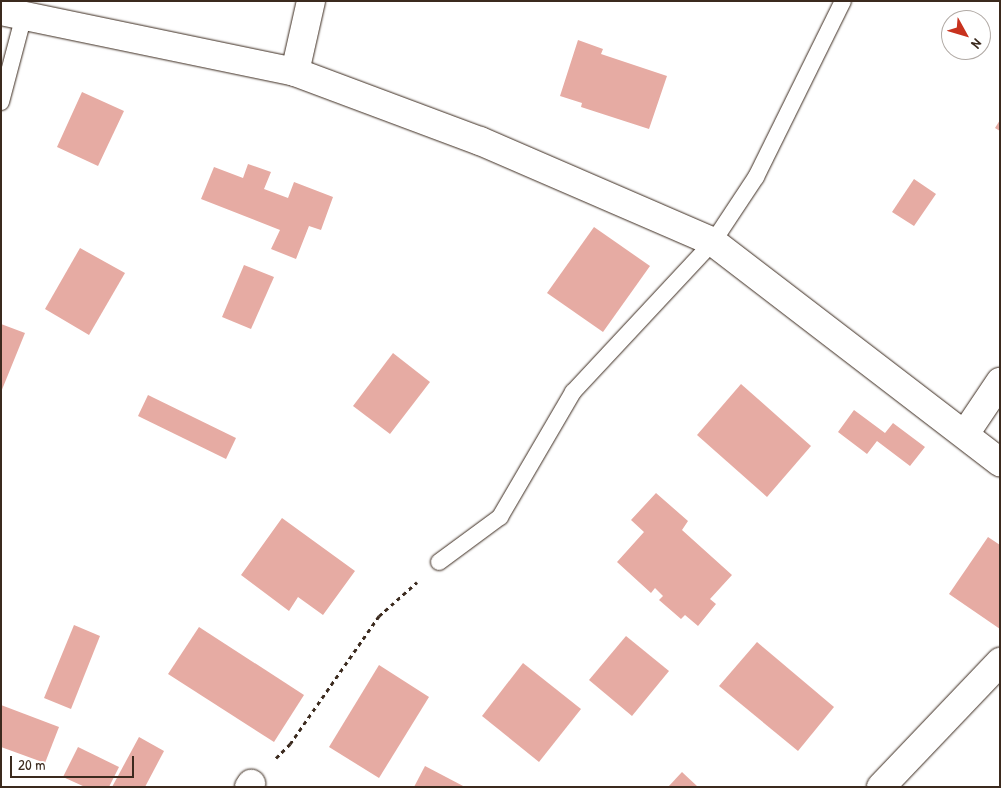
<!DOCTYPE html>
<html>
<head>
<meta charset="utf-8">
<style>
	body { margin:0 }
	#map { position:relative; width:1001px; height:788px; overflow:hidden; background:#fff; font-family:"Patrick Hand",sans-serif }
	div>[style] { position:absolute }
	.building>* { inset:0; background:#e6aba3 }
	.path>* { height:3px; margin-top:-1.5px; transform-origin:0; background:repeating-linear-gradient(90deg,#3b2a1e 0 4px,transparent 0 8px) }
	.roads { filter:drop-shadow(0 0 1px #3b2a1e) drop-shadow(0 0 1px #3b2a1e) }
	.service>* { height:16px; margin:-8px; padding:0 8px; transform-origin:8px; border-radius:8px; background:#fff }
	.minor>* { height:28px; margin:-14px; padding:0 14px; transform-origin:14px; border-radius:14px; background:#fff }
	span { translate:-50% -50%; white-space:nowrap; text-align:center; line-height:1.15; -webkit-text-stroke:4px #fff; paint-order:stroke }
	.frame { position:absolute; inset:0; border:2px solid #3b2a1e; pointer-events:none }
	.north { position:absolute; left:941px; top:10px; width:50px; height:50px; box-sizing:border-box; background:#fff; border:1px solid #b1aaa5; border-radius:50%; rotate:129deg; font-size:14px; font-weight:700; line-height:20px; text-align:center; color:#3b2a1e }
	.north::after { content:''; display:block; margin:auto; width:18px; height:22px; background:#c8321e; clip-path:polygon(50% 0,100% 100%,50% 72%,0 100%) }
	.scale { position:absolute; left:10px; top:756px; width:124px; height:22px; box-sizing:border-box; border:2px solid #3b2a1e; border-top:0; padding-left:6px; font-size:15px; line-height:18px; white-space:nowrap; color:#3b2a1e; -webkit-text-stroke:4px #fff; paint-order:stroke }
</style>
</head>
<body>
<div id="map">
	<div class="building">
		<i style="clip-path:polygon(578px 40px,603px 49px,601px 54px,667px 76px,649px 129px,581px 107px,582px 103px,560px 96px)"></i>
		<i style="clip-path:polygon(82px 92px,124px 111px,98px 166px,57px 147px)"></i>
		<i style="clip-path:polygon(1000px 120px,1000px 131px,995px 128px)"></i>
		<i style="clip-path:polygon(248px 164px,271px 172px,264px 189px,288px 198px,294px 182px,333px 197px,321px 230px,309px 226px,296px 259px,271px 249px,280px 230px,201px 199px,214px 167px,243px 178px)"></i>
		<i style="clip-path:polygon(914px 179px,936px 194px,914px 226px,892px 212px)"></i>
		<i style="clip-path:polygon(594px 227px,650px 266px,603px 332px,547px 293px)"></i>
		<i style="clip-path:polygon(80px 248px,125px 273px,89px 335px,45px 309px)"></i>
		<i style="clip-path:polygon(244px 265px,274px 277px,251px 329px,222px 317px)"></i>
		<i style="clip-path:polygon(1px 324px,25px 333px,1px 392px)"></i>
		<i style="clip-path:polygon(393px 353px,430px 382px,390px 434px,353px 406px)"></i>
		<i style="clip-path:polygon(741px 384px,811px 446px,767px 497px,697px 435px)"></i>
		<i style="clip-path:polygon(148px 395px,236px 438px,226px 459px,138px 416px)"></i>
		<i style="clip-path:polygon(854px 410px,885px 433px,893px 423px,925px 447px,910px 466px,877px 441px,867px 454px,838px 432px)"></i>
		<i style="clip-path:polygon(656px 493px,688px 521px,682px 530px,732px 575px,710px 599px,716px 604px,698px 626px,685px 615px,681px 619px,659px 600px,663px 596px,655px 588px,651px 593px,617px 562px,644px 532px,631px 520px)"></i>
		<i style="clip-path:polygon(282px 518px,355px 571px,323px 615px,298px 597px,289px 611px,241px 575px)"></i>
		<i style="clip-path:polygon(988px 537px,1000px 545px,1000px 629px,949px 594px)"></i>
		<i style="clip-path:polygon(74px 625px,100px 636px,71px 709px,44px 698px)"></i>
		<i style="clip-path:polygon(199px 627px,304px 695px,274px 742px,168px 674px)"></i>
		<i style="clip-path:polygon(626px 636px,669px 671px,632px 716px,589px 680px)"></i>
		<i style="clip-path:polygon(757px 642px,834px 707px,798px 751px,719px 686px)"></i>
		<i style="clip-path:polygon(523px 663px,581px 709px,539px 762px,482px 716px)"></i>
		<i style="clip-path:polygon(379px 665px,429px 697px,379px 778px,329px 747px)"></i>
		<i style="clip-path:polygon(1px 705px,59px 727px,45px 763px,1px 747px)"></i>
		<i style="clip-path:polygon(139px 737px,164px 751px,145px 787px,112px 787px)"></i>
		<i style="clip-path:polygon(78px 747px,119px 767px,109px 787px,85px 787px,63px 777px)"></i>
		<i style="clip-path:polygon(425px 766px,465px 787px,414px 787px)"></i>
		<i style="clip-path:polygon(682px 772px,698px 787px,668px 787px)"></i>
	</div>
	<div class="path">
		<i style="left:276px;top:758px;width:20px;rotate:-45deg"></i>
		<i style="left:290px;top:744px;width:156px;rotate:-55.2deg"></i>
		<i style="left:379px;top:616px;width:51px;rotate:-41.8deg"></i>
	</div>
	<div class="roads">
		<div class="service">
			<i style="left:1px;top:102px;width:90px;rotate:-75.2deg"></i>
			<i style="left:439px;top:562px;width:76px;rotate:-36.4deg"></i>
			<i style="left:500px;top:517px;width:145px;rotate:-59.7deg"></i>
			<i style="left:573px;top:392px;width:205px;rotate:-47deg"></i>
			<i style="left:713px;top:242px;width:78px;rotate:-56.5deg"></i>
			<i style="left:756px;top:177px;width:196px;rotate:-63.7deg"></i>
		</div>
		<div class="minor">
			<i style="left:1px;top:11px;width:300px;rotate:11.7deg"></i>
			<i style="left:295px;top:72px;width:197px;rotate:20.5deg"></i>
			<i style="left:480px;top:141px;width:254px;rotate:23.4deg"></i>
			<i style="left:713px;top:242px;width:362px;rotate:37.5deg"></i>
			<i style="left:295px;top:72px;width:73px;rotate:-77.3deg"></i>
			<i style="left:965px;top:434px;width:63px;rotate:-56.1deg"></i>
			<i style="left:249px;top:787px;width:4px;rotate:-56deg"></i>
			<i style="left:881px;top:787px;width:173px;rotate:-46.4deg"></i>
		</div>
	</div>
	<div class="frame"></div>
	<div class="north">N</div>
	<div class="scale">20 m</div>
</div>
</body>
</html>
